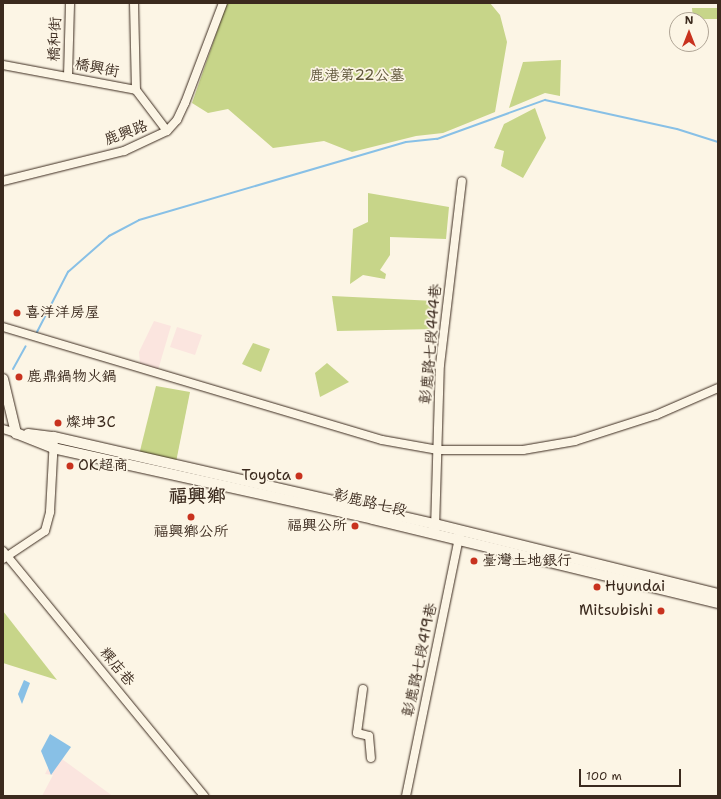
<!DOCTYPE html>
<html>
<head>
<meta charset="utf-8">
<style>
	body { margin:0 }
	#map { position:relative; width:721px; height:799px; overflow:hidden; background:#fcf5e5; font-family:"Shantell Sans","LXGW WenKai TC",sans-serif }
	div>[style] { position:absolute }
	.built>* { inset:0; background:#fbe5df }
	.green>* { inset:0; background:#c7d589 }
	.water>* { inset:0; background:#88c0e6 }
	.stream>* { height:2px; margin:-1px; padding:0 1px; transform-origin:1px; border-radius:1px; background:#88c0e6 }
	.roads { filter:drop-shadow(0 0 1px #3b2a1e) drop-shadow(0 0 1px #3b2a1e) }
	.minor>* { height:8px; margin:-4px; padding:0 4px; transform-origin:4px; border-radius:4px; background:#fcf5e5 }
	.major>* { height:10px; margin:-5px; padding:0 5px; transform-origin:5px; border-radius:5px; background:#fcf5e5 }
	.dots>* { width:11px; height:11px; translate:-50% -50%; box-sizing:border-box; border:2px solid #fcf5e5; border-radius:50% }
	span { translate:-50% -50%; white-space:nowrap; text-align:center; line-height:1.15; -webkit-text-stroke:3.5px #fcf5e5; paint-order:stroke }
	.street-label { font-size:15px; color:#3b2a1e }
	.park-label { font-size:15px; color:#5e5539 }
	.poi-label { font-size:15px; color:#3b2a1e }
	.left { translate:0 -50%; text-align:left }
	.right { translate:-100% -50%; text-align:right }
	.district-label { font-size:19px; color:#3b2a1e; font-weight:700 }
	.frame { position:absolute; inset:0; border:4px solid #3b2a1e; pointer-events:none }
	.north { position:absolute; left:669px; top:12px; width:40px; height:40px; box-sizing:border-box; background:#fcf5e5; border:1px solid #afa495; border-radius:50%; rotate:0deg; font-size:11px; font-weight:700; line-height:16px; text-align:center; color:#3b2a1e }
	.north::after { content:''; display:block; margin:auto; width:14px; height:18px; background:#c8321e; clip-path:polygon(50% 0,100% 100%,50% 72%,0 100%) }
	.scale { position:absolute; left:579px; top:769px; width:102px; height:18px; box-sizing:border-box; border:2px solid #3b2a1e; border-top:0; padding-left:5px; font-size:12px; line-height:14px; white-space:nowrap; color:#3b2a1e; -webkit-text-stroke:3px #fcf5e5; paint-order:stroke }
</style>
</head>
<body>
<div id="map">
	<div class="built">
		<i style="clip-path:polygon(154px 321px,171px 326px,158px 370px,140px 364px,139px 352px)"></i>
		<i style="clip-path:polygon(177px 327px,202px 335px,195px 355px,170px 347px)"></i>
		<i style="clip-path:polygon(55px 754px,110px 794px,112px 796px,42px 796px,53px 775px,45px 774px)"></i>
	</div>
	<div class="green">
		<i style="clip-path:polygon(227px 3px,490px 3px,500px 15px,507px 42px,495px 112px,443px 133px,416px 136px,352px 152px,324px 141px,273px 148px,228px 109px,208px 113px,192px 103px)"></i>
		<i style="clip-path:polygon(692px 8px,718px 8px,718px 19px,693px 19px)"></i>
		<i style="clip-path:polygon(561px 60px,560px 96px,545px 93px,509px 108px,523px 62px)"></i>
		<i style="clip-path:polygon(535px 108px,546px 138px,523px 178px,501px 166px,504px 151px,494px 148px,504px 124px)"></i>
		<i style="clip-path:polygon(368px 193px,449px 207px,446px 239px,390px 237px,390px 255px,380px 270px,386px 274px,385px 279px,363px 275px,350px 284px,353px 229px,368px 222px)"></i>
		<i style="clip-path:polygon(332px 296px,435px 301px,435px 329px,337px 331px)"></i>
		<i style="clip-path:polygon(253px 343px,270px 349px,261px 372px,242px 364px)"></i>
		<i style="clip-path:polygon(327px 363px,349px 382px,320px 397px,315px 373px)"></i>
		<i style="clip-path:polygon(156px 386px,190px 392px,176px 462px,139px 455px)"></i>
		<i style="clip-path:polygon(3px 611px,57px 680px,3px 663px)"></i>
	</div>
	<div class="water">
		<i style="clip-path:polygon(24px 680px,30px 683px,22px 704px,18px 694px)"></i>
		<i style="clip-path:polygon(50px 734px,71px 747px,51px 775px,41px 751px)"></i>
	</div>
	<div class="stream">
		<i style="left:37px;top:332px;width:68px;rotate:-62.7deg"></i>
		<i style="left:68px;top:272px;width:55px;rotate:-41.3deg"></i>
		<i style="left:109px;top:236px;width:34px;rotate:-28deg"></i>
		<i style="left:139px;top:220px;width:278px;rotate:-16.3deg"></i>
		<i style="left:406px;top:142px;width:31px;rotate:-6deg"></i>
		<i style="left:437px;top:139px;width:115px;rotate:-19.9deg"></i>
		<i style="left:545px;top:100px;width:135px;rotate:12.4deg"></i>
		<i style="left:677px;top:129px;width:43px;rotate:17.6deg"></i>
		<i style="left:13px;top:369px;width:26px;rotate:-61deg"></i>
	</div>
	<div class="roads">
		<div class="minor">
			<i style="left:134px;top:3px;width:87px;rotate:88.7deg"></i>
			<i style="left:3px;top:65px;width:135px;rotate:10.6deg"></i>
			<i style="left:136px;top:90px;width:51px;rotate:52.9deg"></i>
			<i style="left:68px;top:76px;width:73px;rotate:-88.4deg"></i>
			<i style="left:3px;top:181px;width:125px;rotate:-13.9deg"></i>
			<i style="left:124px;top:151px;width:47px;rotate:-24.9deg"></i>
			<i style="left:167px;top:131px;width:15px;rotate:-48deg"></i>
			<i style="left:177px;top:120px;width:19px;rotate:-65deg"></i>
			<i style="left:185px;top:103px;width:107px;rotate:-69.2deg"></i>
			<i style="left:3px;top:327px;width:395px;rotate:16.6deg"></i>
			<i style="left:382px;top:440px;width:57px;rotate:10.1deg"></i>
			<i style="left:438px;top:450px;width:85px"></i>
			<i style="left:523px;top:450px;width:53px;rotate:-9.8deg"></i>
			<i style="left:575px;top:441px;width:85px;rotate:-17.8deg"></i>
			<i style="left:656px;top:415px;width:68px;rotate:-23.5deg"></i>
			<i style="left:3px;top:429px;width:14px;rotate:17deg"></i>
			<i style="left:435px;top:529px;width:164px;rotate:-88.3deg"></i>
			<i style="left:440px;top:365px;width:185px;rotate:-83.2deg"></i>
			<i style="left:3px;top:551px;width:317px;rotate:50.6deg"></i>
			<i style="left:3px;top:559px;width:50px;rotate:-33.7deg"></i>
			<i style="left:45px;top:531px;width:20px;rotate:-75deg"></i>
			<i style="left:50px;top:512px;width:75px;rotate:-86.9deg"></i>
			<i style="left:363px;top:689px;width:44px;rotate:97.8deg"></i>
			<i style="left:357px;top:733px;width:12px;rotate:14deg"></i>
			<i style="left:369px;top:736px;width:22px;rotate:85deg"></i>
			<i style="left:406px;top:796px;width:268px;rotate:-78.4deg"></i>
		</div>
		<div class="major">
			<i style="left:3px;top:379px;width:56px;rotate:76.5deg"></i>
			<i style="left:16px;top:433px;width:40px;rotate:22deg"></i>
			<i style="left:53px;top:448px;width:328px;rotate:12.5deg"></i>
			<i style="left:373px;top:519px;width:355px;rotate:13.7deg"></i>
			<i style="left:28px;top:434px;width:26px;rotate:7deg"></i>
			<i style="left:54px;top:437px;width:391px;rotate:12.9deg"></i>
			<i style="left:435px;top:524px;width:292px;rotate:13.9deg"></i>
		</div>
	</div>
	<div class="dots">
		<i style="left:17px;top:313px;background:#c8321e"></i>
		<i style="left:19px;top:377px;background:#c8321e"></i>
		<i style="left:58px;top:423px;background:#c8321e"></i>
		<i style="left:70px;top:466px;background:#c8321e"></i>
		<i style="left:299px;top:476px;background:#c8321e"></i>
		<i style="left:191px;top:517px;background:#c8321e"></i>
		<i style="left:355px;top:526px;background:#c8321e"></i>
		<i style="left:474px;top:561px;background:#c8321e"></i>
		<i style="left:597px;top:587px;background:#c8321e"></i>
		<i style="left:661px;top:611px;background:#c8321e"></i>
	</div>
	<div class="street-label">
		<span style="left:55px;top:39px;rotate:-88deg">橋和街</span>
		<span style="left:97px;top:68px;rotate:11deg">橋興街</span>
		<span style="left:126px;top:133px;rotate:-20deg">鹿興路</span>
		<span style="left:431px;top:344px;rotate:-85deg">彰鹿路七段444巷</span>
		<span style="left:370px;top:503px;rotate:13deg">彰鹿路七段</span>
		<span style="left:420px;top:660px;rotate:-78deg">彰鹿路七段419巷</span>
		<span style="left:117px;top:667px;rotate:50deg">粿店巷</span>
	</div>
	<div class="park-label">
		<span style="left:357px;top:76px">鹿港第22公墓</span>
	</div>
	<div class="poi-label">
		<span class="left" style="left:25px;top:313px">喜洋洋房屋</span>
		<span class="left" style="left:27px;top:377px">鹿鼎鍋物火鍋</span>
		<span class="left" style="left:66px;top:423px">燦坤3C</span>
		<span class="left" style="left:78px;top:466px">OK超商</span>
		<span class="right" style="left:291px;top:476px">Toyota</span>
		<span class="right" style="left:347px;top:526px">福興公所</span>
		<span style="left:191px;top:532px">福興鄉公所</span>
		<span class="left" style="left:482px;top:561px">臺灣土地銀行</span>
		<span class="left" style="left:605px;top:587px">Hyundai</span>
		<span class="right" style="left:653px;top:611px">Mitsubishi</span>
	</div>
	<div class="district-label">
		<span style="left:197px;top:496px">福興鄉</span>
	</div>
	<div class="frame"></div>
	<div class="north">N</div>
	<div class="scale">100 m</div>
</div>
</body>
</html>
